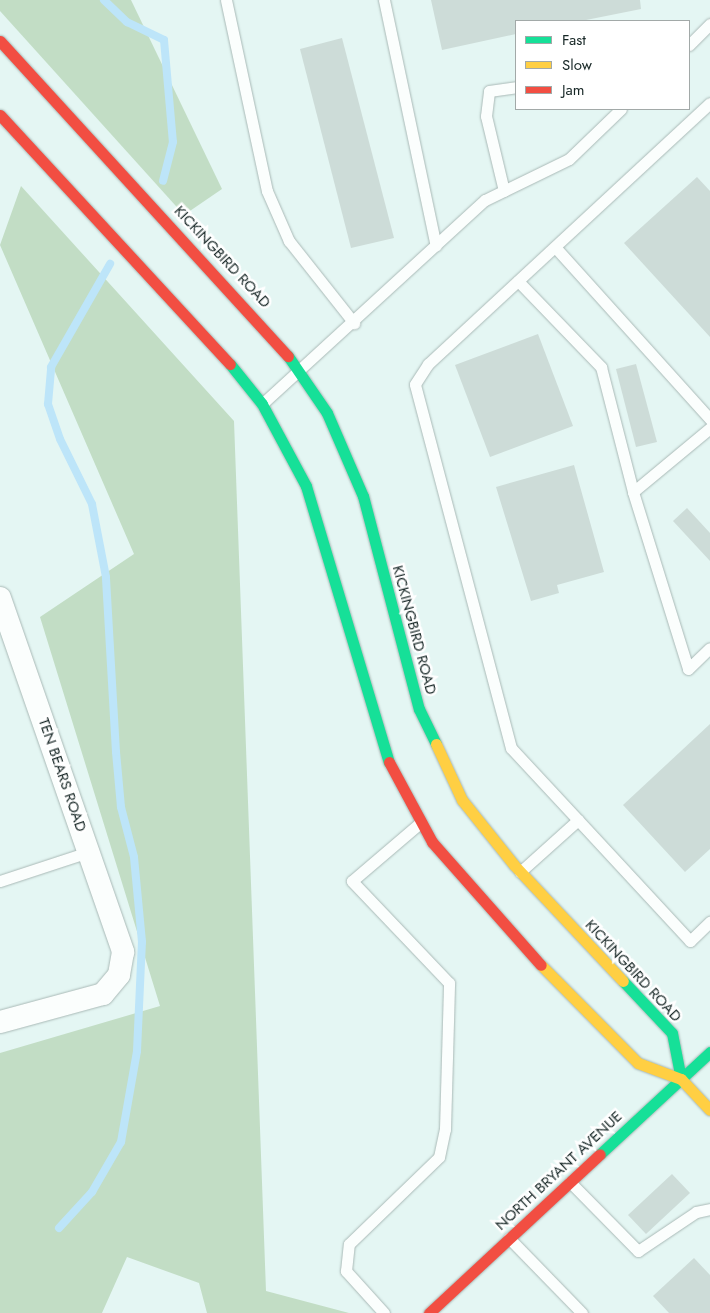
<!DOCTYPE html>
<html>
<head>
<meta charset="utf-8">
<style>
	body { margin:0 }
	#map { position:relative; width:710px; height:1313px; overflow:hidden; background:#e4f6f3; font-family:Jost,sans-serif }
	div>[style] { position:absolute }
	.forest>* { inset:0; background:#c2ddc5 }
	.stream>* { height:8px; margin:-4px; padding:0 4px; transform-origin:4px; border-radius:4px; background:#bde5f9 }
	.building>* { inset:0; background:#cddcd8 }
	.roads { filter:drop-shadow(0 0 1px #a9b9b6) drop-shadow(0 0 1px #a9b9b6) }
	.lane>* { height:11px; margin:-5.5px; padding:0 5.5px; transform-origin:5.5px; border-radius:5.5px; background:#fbfefd }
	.street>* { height:22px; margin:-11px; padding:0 11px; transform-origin:11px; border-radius:11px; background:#fbfefd }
	.fast>* { height:11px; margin:-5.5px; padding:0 5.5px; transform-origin:5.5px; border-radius:5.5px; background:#16e098 }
	.slow>* { height:11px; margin:-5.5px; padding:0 5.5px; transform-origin:5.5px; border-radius:5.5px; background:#ffcf43 }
	.jam>* { height:11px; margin:-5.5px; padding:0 5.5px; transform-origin:5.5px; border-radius:5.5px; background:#f24e42 }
	span { translate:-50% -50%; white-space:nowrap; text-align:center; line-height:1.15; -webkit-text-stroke:5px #fff; paint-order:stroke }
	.street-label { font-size:15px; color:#172726 }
	.legend { position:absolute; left:515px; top:20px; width:175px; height:90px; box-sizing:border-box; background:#fff; border:1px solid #a2a9a8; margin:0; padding:6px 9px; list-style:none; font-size:15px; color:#172726 }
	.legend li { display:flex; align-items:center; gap:10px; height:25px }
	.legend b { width:25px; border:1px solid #a2a9a8 }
</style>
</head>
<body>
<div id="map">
	<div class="forest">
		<i style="clip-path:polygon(0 0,131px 0,222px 189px,184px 215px,0 11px)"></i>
		<i style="clip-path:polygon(21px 186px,234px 421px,266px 1291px,349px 1313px,207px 1313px,199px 1283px,127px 1257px,102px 1313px,0 1313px,0 1053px,160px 1006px,40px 617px,134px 554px,0 245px)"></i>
	</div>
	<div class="stream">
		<i style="left:104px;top:0;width:32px;rotate:44deg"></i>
		<i style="left:127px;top:22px;width:41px;rotate:25.9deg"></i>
		<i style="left:164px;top:40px;width:102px;rotate:85deg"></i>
		<i style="left:173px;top:142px;width:40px;rotate:104.4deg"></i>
		<i style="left:59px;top:1228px;width:49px;rotate:-47.5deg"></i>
		<i style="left:92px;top:1192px;width:58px;rotate:-59.9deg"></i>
		<i style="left:121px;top:1142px;width:92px;rotate:-80deg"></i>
		<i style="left:137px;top:1051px;width:109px;rotate:-87.4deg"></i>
		<i style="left:142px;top:942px;width:85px;rotate:-95.4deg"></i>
		<i style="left:134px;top:857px;width:52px;rotate:-104.6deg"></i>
		<i style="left:121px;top:807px;width:55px;rotate:-95.2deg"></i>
		<i style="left:116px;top:752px;width:175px;rotate:-93.3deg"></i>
		<i style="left:106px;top:577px;width:74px;rotate:-100.9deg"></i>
		<i style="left:92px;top:504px;width:72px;rotate:-116.2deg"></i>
		<i style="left:60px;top:439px;width:37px;rotate:-109deg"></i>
		<i style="left:48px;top:404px;width:37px;rotate:-85deg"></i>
		<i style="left:51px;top:367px;width:119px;rotate:-60.2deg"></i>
	</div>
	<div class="building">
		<i style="clip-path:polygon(431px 0,640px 0,641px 9px,581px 21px,516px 21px,516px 34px,442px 50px)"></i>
		<i style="clip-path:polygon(342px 38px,394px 238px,351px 248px,300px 49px)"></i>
		<i style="clip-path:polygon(697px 177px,710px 191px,710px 337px,624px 243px)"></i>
		<i style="clip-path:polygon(538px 334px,573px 426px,490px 457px,455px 365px)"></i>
		<i style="clip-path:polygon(636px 364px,657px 442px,636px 447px,616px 369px)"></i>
		<i style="clip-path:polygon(574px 465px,604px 572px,557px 585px,559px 593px,531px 601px,496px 487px)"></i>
		<i style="clip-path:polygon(687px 508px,710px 533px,710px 561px,673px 521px)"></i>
		<i style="clip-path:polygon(710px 724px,710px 849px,685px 872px,623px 805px)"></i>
		<i style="clip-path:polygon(672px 1174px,690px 1193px,646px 1234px,628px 1215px)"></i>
		<i style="clip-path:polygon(694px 1258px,710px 1275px,710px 1313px,669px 1313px,653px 1296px)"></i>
	</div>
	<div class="roads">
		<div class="lane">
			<i style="left:226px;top:0;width:195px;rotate:77.9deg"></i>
			<i style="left:267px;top:191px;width:55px;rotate:66.3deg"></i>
			<i style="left:289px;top:241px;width:105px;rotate:51.6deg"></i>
			<i style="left:384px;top:0;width:251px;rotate:78.1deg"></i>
			<i style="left:689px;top:45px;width:30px;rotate:-45deg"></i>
			<i style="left:504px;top:191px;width:77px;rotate:-103.5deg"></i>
			<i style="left:486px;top:116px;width:25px;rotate:-83deg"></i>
			<i style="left:489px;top:91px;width:27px;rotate:-8deg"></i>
			<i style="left:555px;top:247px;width:232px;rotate:48deg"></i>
			<i style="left:518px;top:281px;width:120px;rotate:46deg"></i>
			<i style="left:601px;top:367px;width:129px;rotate:75.6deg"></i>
			<i style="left:262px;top:404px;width:302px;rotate:-42.5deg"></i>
			<i style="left:485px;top:200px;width:93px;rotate:-26deg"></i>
			<i style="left:569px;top:159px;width:72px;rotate:-43.9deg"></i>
			<i style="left:710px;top:428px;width:100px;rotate:140.3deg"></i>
			<i style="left:633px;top:492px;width:185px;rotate:72.7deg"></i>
			<i style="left:688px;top:669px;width:30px;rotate:-44deg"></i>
			<i style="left:578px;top:820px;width:165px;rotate:47.2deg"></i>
			<i style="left:690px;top:941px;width:28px;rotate:-44deg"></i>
			<i style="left:520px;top:872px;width:78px;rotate:-41.9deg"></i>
			<i style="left:578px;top:820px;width:98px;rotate:-132.9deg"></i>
			<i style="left:511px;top:748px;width:376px;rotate:-104.8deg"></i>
			<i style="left:415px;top:384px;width:24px;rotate:-57deg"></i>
			<i style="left:428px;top:364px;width:384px;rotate:-42.8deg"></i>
			<i style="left:0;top:881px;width:93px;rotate:-18.2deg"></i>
			<i style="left:570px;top:1182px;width:97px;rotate:45.4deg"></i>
			<i style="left:638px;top:1251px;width:70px;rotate:-33.9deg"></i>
			<i style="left:696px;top:1212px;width:14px;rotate:-12deg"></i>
			<i style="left:509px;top:1238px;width:105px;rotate:45.8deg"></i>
			<i style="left:384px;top:1313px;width:57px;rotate:-132.1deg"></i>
			<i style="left:346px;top:1271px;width:27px;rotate:-84deg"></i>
			<i style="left:349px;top:1244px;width:125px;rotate:-44deg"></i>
			<i style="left:439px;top:1157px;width:29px;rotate:-78deg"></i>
			<i style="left:445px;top:1129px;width:146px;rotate:-88.4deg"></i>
			<i style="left:449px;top:983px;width:141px;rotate:-133.6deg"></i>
			<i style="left:352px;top:881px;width:89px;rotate:-40.5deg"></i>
		</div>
		<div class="street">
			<i style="left:0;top:598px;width:375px;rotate:70.8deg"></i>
			<i style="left:123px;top:952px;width:23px;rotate:100deg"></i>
			<i style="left:119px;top:975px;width:25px;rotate:130deg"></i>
			<i style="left:103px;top:994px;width:107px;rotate:164.8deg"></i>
		</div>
		<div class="fast">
			<i style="left:288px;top:356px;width:69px;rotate:55.6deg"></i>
			<i style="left:327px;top:413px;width:90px;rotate:66.6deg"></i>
			<i style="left:363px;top:496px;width:220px;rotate:75.3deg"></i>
			<i style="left:419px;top:709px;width:39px;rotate:64deg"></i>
			<i style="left:230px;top:364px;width:51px;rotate:51.3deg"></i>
			<i style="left:262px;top:404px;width:93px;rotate:61.8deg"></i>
			<i style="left:306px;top:486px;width:288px;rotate:73.3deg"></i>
			<i style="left:623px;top:981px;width:71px;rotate:46.7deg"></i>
			<i style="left:672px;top:1033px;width:47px;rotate:78.9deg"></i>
			<i style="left:600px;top:1154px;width:150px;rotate:-42.8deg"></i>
		</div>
		<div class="slow">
			<i style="left:436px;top:744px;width:62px;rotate:65.1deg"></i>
			<i style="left:462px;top:800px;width:83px;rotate:51.3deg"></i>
			<i style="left:514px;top:865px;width:159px;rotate:46.8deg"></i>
			<i style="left:541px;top:965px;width:138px;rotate:45.3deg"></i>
			<i style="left:638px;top:1063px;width:46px;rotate:20.4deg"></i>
			<i style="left:681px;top:1079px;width:42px;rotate:46.9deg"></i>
		</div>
		<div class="jam">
			<i style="left:0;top:41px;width:427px;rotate:47.6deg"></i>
			<i style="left:0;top:115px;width:339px;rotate:47.3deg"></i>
			<i style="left:389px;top:762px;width:91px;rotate:61.7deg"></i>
			<i style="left:432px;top:842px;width:164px;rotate:48.5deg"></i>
			<i style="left:429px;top:1313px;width:233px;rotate:-42.9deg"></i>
		</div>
	</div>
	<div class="street-label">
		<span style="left:222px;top:257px;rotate:47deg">KICKINGBIRD ROAD</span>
		<span style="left:414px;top:630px;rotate:75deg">KICKINGBIRD ROAD</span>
		<span style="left:62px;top:775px;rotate:71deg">TEN BEARS ROAD</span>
		<span style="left:633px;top:971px;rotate:47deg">KICKINGBIRD ROAD</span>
		<span style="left:559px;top:1171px;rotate:-43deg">NORTH BRYANT AVENUE</span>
	</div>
	<ul class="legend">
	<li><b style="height:6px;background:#16e098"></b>Fast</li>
	<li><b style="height:6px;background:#ffcf43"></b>Slow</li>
	<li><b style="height:6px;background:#f24e42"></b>Jam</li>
	</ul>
</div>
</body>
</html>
